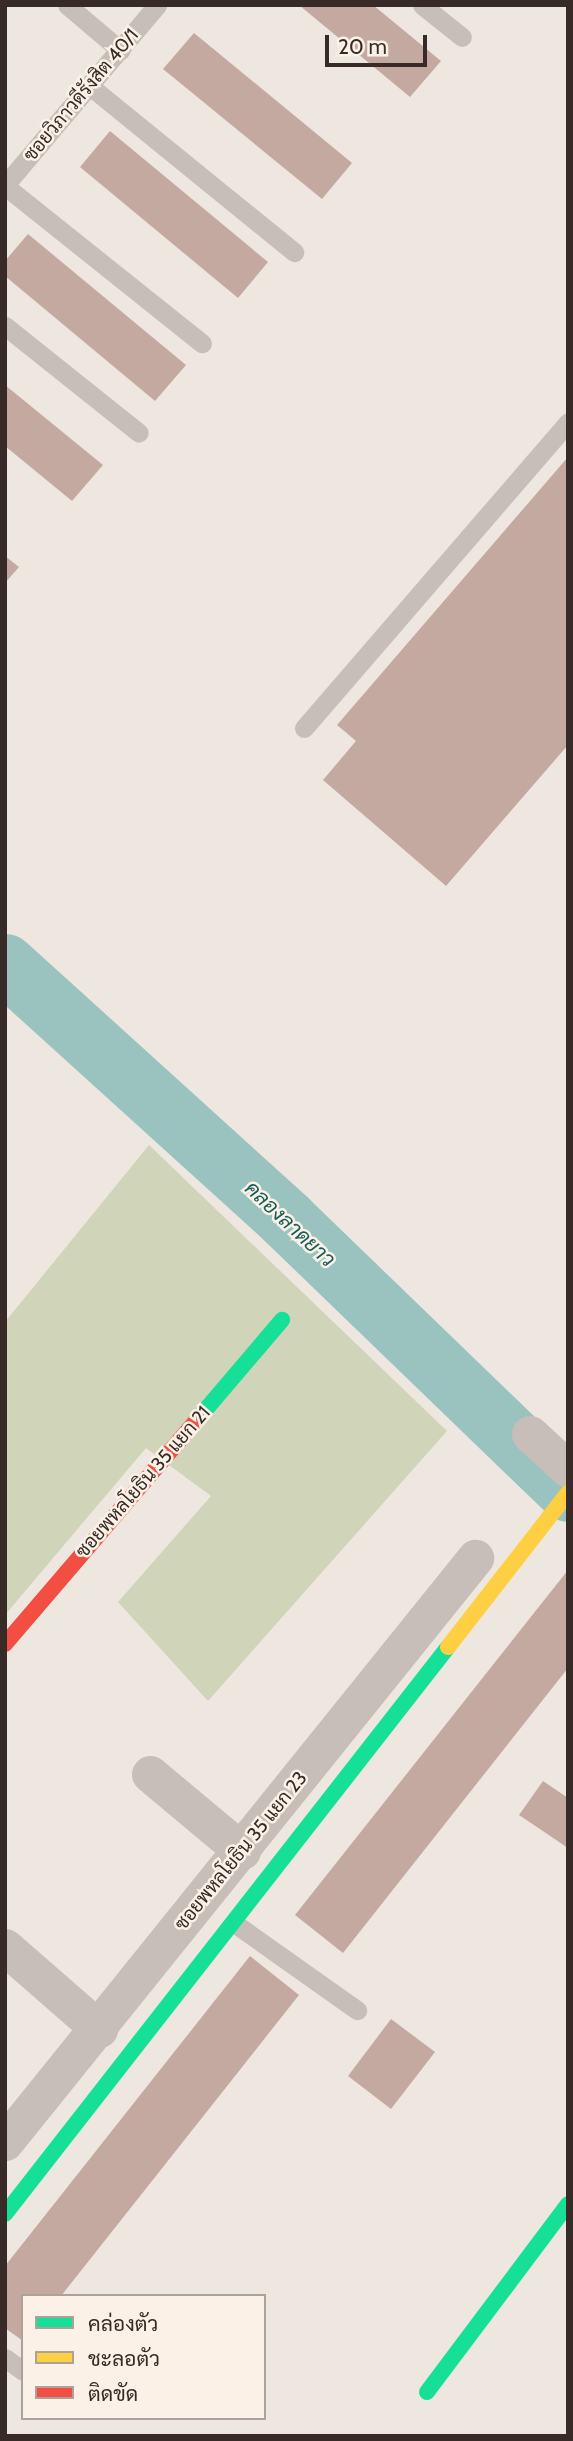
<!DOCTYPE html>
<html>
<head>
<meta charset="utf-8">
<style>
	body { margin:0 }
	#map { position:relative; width:573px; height:2441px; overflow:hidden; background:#eee7e0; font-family:Cabin,Sarabun,sans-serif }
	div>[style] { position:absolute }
	.green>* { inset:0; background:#d0d4b8 }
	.river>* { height:61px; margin:-30.5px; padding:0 30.5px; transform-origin:30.5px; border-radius:30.5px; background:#9ac3c0 }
	.building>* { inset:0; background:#c4a9a0 }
	.lane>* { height:19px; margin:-9.5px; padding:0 9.5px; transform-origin:9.5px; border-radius:9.5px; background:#c7beb8 }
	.street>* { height:37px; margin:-18.5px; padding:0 18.5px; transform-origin:18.5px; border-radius:18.5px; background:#c7beb8 }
	.fast>* { height:16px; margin:-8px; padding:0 8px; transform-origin:8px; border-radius:8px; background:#16e098 }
	.slow>* { height:16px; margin:-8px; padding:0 8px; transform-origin:8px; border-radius:8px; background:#ffcf43 }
	.jam>* { height:16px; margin:-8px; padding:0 8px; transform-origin:8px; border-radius:8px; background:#f24e42 }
	span { translate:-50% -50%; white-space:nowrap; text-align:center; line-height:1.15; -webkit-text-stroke:5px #fbf1e6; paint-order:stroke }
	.street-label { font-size:19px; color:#382b27 }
	.water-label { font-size:21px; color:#185d5e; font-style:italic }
	.frame { position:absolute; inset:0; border:7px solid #382b27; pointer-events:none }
	.legend { position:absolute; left:21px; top:2294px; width:245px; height:126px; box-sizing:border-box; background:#fbf1e6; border:2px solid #ada29a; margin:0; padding:9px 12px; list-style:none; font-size:21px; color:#382b27 }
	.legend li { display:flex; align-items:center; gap:14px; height:35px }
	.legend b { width:35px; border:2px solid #ada29a }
	.scale { position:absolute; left:325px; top:35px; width:102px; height:32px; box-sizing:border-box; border:4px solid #382b27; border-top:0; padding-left:9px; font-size:21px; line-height:24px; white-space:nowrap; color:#382b27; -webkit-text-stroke:5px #fbf1e6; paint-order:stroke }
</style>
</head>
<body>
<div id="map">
	<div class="green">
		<i style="clip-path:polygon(149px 1145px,447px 1431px,208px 1701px,118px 1602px,211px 1496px,146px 1448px,5px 1615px,5px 1322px)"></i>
	</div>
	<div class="river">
		<i style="left:5px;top:964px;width:381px;rotate:42.2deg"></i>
		<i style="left:287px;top:1220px;width:390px;rotate:44deg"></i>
	</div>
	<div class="building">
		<i style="clip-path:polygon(299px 5px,373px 5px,441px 61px,410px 97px)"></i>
		<i style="clip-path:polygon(194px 33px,352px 163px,322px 199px,163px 69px)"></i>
		<i style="clip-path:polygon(110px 131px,268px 262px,238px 298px,80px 167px)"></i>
		<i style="clip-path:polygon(28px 234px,186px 365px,155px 401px,5px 276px,5px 261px)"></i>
		<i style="clip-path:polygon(5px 385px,103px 465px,72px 501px,5px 446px)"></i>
		<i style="clip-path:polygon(568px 457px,568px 745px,446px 886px,323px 780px,356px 741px,337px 725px)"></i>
		<i style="clip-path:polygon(5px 556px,19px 567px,5px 583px)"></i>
		<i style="clip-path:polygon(568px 1570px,568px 1668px,343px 1953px,295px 1915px)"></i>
		<i style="clip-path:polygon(543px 1781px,568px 1798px,568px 1848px,519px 1815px)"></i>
		<i style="clip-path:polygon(250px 1956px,299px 1995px,61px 2296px,23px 2296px,23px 2341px,5px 2328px,5px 2266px)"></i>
		<i style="clip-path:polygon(391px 2019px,435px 2052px,391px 2109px,348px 2076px)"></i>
	</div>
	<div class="lane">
		<i style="left:67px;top:5px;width:70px;rotate:40.3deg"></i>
		<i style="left:422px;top:5px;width:51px;rotate:38.7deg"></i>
		<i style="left:91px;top:87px;width:262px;rotate:39.1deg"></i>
		<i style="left:5px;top:185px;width:236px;rotate:-49.8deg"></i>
		<i style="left:5px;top:186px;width:252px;rotate:38.6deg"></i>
		<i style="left:5px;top:326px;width:171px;rotate:38.6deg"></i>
		<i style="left:304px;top:728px;width:404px;rotate:-49.2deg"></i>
		<i style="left:234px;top:1923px;width:151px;rotate:35.3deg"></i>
		<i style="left:5px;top:2358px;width:22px;rotate:36deg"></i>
	</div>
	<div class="street">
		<i style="left:530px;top:1434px;width:52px;rotate:42.6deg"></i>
		<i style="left:150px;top:1774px;width:120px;rotate:39.9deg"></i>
		<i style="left:5px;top:1947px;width:125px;rotate:41.1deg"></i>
		<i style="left:5px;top:2142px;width:750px;rotate:-51.17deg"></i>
	</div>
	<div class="fast">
		<i style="left:196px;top:1421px;width:133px;rotate:-49.6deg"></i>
		<i style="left:5px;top:2214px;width:720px;rotate:-52deg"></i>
		<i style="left:427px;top:2392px;width:235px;rotate:-53.1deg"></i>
	</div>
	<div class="slow">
		<i style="left:448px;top:1647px;width:195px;rotate:-52.1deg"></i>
	</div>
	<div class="jam">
		<i style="left:5px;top:1644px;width:294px;rotate:-49.4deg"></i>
	</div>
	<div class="street-label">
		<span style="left:81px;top:95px;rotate:-50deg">ซอยวิภาวดีรังสิต 40/1</span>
		<span style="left:143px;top:1482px;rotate:-49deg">ซอยพหลโยธิน 35 แยก 21</span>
		<span style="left:241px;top:1851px;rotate:-51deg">ซอยพหลโยธิน 35 แยก 23</span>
	</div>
	<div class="water-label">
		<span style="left:290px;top:1224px;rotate:43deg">คลองลาดยาว</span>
	</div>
	<div class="frame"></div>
	<ul class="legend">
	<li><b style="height:9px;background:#16e098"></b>คล่องตัว</li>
	<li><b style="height:9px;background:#ffcf43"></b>ชะลอตัว</li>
	<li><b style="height:9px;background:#f24e42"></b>ติดขัด</li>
	</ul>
	<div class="scale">20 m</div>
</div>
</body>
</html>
